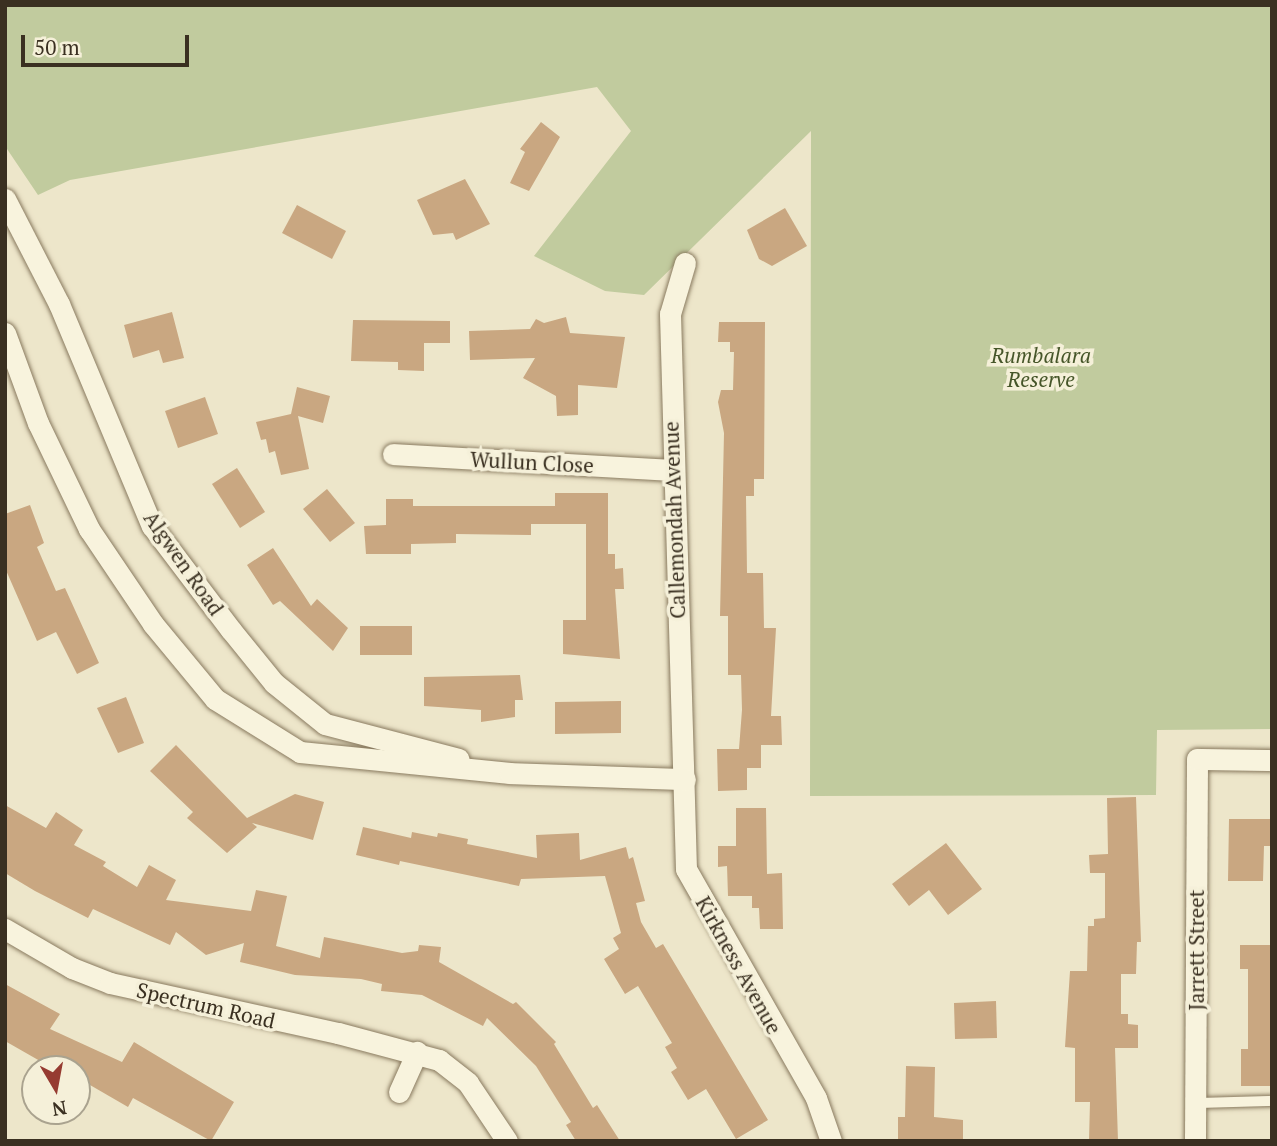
<!DOCTYPE html>
<html>
<head>
<meta charset="utf-8">
<style>
	body { margin:0 }
	#map { position:relative; width:1277px; height:1146px; overflow:hidden; background:#ede6ca; font-family:"PT Serif",serif }
	div>[style] { position:absolute }
	.green>* { inset:0; background:#c1cb9e }
	.building>* { inset:0; background:#c9a781 }
	.roads { filter:drop-shadow(0 0 2px #897a5f) drop-shadow(0 0 2px #897a5f) }
	.lane>* { height:10px; margin:-5px; padding:0 5px; transform-origin:5px; border-radius:5px; background:#f8f3dd }
	.street>* { height:21px; margin:-10.5px; padding:0 10.5px; transform-origin:10.5px; border-radius:10.5px; background:#f8f3dd }
	span { translate:-50% -50%; white-space:nowrap; text-align:center; line-height:1.15; -webkit-text-stroke:7px #f5f0d9; paint-order:stroke }
	.park-label { font-size:21px; color:#465629; font-style:italic }
	.street-label { font-size:21px; color:#3a3021 }
	.frame { position:absolute; inset:0; border:7px solid #3a3021; pointer-events:none }
	.north { position:absolute; left:21px; top:1055px; width:70px; height:70px; box-sizing:border-box; background:#f5f0d9; border:2px solid #aaa38f; border-radius:50%; rotate:170deg; font-size:19px; font-weight:700; line-height:28px; text-align:center; color:#3a3021 }
	.north::after { content:''; display:block; margin:auto; width:24px; height:32px; background:#963b31; clip-path:polygon(50% 0,100% 100%,50% 72%,0 100%) }
	.scale { position:absolute; left:21px; top:35px; width:168px; height:32px; box-sizing:border-box; border:4px solid #3a3021; border-top:0; padding-left:9px; font-size:21px; line-height:24px; white-space:nowrap; color:#3a3021; -webkit-text-stroke:5px #f5f0d9; paint-order:stroke }
</style>
</head>
<body>
<div id="map">
	<div class="green">
		<i style="clip-path:polygon(5px 5px,1272px 5px,1272px 729px,1157px 730px,1156px 795px,810px 796px,811px 131px,644px 295px,605px 291px,534px 256px,631px 131px,597px 87px,70px 180px,38px 195px,5px 146px)"></i>
	</div>
	<div class="building">
		<i style="clip-path:polygon(541px 122px,560px 137px,529px 191px,510px 183px,525px 152px,520px 149px)"></i>
		<i style="clip-path:polygon(465px 179px,490px 224px,456px 240px,453px 233px,433px 235px,417px 200px)"></i>
		<i style="clip-path:polygon(297px 205px,346px 231px,332px 259px,282px 233px)"></i>
		<i style="clip-path:polygon(785px 208px,807px 246px,772px 266px,759px 259px,747px 230px)"></i>
		<i style="clip-path:polygon(172px 312px,184px 358px,163px 363px,159px 350px,133px 358px,124px 325px)"></i>
		<i style="clip-path:polygon(566px 317px,570px 333px,625px 337px,617px 388px,578px 385px,578px 415px,557px 416px,556px 396px,523px 378px,535px 358px,470px 360px,469px 331px,530px 329px,536px 319px,544px 323px)"></i>
		<i style="clip-path:polygon(353px 320px,450px 321px,450px 343px,424px 343px,424px 371px,398px 370px,398px 362px,351px 361px)"></i>
		<i style="clip-path:polygon(719px 322px,765px 322px,764px 479px,754px 479px,754px 496px,746px 496px,747px 573px,763px 573px,764px 628px,776px 628px,771px 716px,781px 716px,782px 745px,761px 745px,761px 768px,747px 768px,747px 790px,718px 791px,717px 749px,739px 749px,742px 710px,741px 675px,728px 675px,728px 616px,720px 616px,724px 433px,718px 402px,721px 390px,733px 390px,734px 352px,730px 352px,730px 342px,718px 342px)"></i>
		<i style="clip-path:polygon(297px 387px,330px 396px,323px 423px,298px 416px,309px 469px,281px 475px,275px 451px,269px 453px,266px 439px,261px 440px,256px 422px,291px 414px)"></i>
		<i style="clip-path:polygon(205px 397px,218px 434px,178px 448px,165px 411px)"></i>
		<i style="clip-path:polygon(237px 468px,265px 512px,240px 528px,212px 484px)"></i>
		<i style="clip-path:polygon(327px 489px,355px 523px,330px 542px,303px 509px)"></i>
		<i style="clip-path:polygon(555px 493px,608px 493px,608px 554px,615px 554px,615px 569px,623px 568px,624px 589px,615px 589px,620px 659px,563px 654px,563px 620px,586px 620px,586px 524px,531px 524px,531px 535px,456px 534px,456px 543px,411px 544px,411px 554px,366px 554px,364px 526px,386px 525px,386px 499px,413px 499px,413px 506px,555px 506px)"></i>
		<i style="clip-path:polygon(30px 505px,44px 543px,37px 547px,56px 591px,65px 588px,99px 663px,77px 674px,56px 632px,37px 641px,5px 568px,5px 514px)"></i>
		<i style="clip-path:polygon(273px 548px,311px 606px,317px 599px,348px 628px,333px 651px,280px 601px,273px 605px,247px 565px)"></i>
		<i style="clip-path:polygon(360px 626px,412px 626px,412px 655px,360px 655px)"></i>
		<i style="clip-path:polygon(520px 675px,523px 700px,515px 700px,515px 717px,481px 722px,481px 710px,424px 706px,424px 677px)"></i>
		<i style="clip-path:polygon(126px 697px,144px 743px,118px 753px,97px 708px)"></i>
		<i style="clip-path:polygon(621px 701px,621px 733px,555px 734px,555px 702px)"></i>
		<i style="clip-path:polygon(176px 745px,247px 818px,295px 794px,324px 802px,313px 840px,252px 823px,257px 827px,227px 853px,187px 818px,193px 812px,150px 771px)"></i>
		<i style="clip-path:polygon(1136px 797px,1141px 942px,1137px 942px,1136px 974px,1121px 974px,1121px 1014px,1128px 1014px,1128px 1024px,1138px 1025px,1138px 1048px,1115px 1048px,1118px 1141px,1089px 1141px,1090px 1102px,1075px 1102px,1075px 1048px,1065px 1047px,1070px 971px,1087px 971px,1088px 926px,1094px 926px,1094px 919px,1105px 918px,1105px 873px,1090px 873px,1089px 855px,1108px 854px,1107px 798px)"></i>
		<i style="clip-path:polygon(5px 805px,46px 828px,56px 812px,83px 830px,74px 845px,106px 862px,103px 866px,137px 887px,149px 865px,176px 880px,166px 900px,251px 911px,256px 890px,287px 896px,276px 946px,320px 958px,324px 937px,402px 953px,418px 951px,419px 945px,441px 947px,439px 962px,513px 1004px,516px 1002px,556px 1042px,554px 1044px,593px 1108px,597px 1105px,620px 1141px,576px 1141px,566px 1125px,571px 1122px,536px 1066px,487px 1018px,483px 1026px,422px 995px,381px 991px,382px 984px,361px 979px,295px 975px,240px 962px,244px 943px,206px 955px,176px 932px,170px 945px,93px 909px,88px 918px,35px 891px,5px 873px)"></i>
		<i style="clip-path:polygon(736px 808px,766px 808px,767px 874px,782px 873px,783px 929px,760px 929px,759px 908px,752px 908px,752px 896px,728px 896px,727px 866px,718px 867px,718px 846px,736px 846px)"></i>
		<i style="clip-path:polygon(1229px 819px,1272px 819px,1271px 846px,1264px 846px,1263px 881px,1228px 881px)"></i>
		<i style="clip-path:polygon(363px 827px,411px 838px,412px 832px,437px 837px,438px 833px,468px 839px,467px 844px,537px 858px,536px 835px,579px 833px,580px 860px,626px 847px,629px 859px,633px 857px,645px 901px,636px 903px,641px 922px,656px 948px,663px 944px,768px 1120px,736px 1139px,706px 1089px,688px 1100px,671px 1072px,677px 1068px,665px 1047px,672px 1043px,638px 986px,625px 994px,604px 959px,619px 949px,613px 938px,621px 933px,605px 876px,521px 879px,519px 886px,400px 861px,399px 865px,356px 855px)"></i>
		<i style="clip-path:polygon(946px 843px,982px 889px,948px 915px,929px 890px,909px 906px,892px 884px)"></i>
		<i style="clip-path:polygon(1240px 945px,1272px 945px,1272px 1086px,1241px 1086px,1241px 1049px,1248px 1049px,1248px 969px,1240px 969px)"></i>
		<i style="clip-path:polygon(5px 984px,60px 1014px,50px 1029px,122px 1062px,134px 1042px,234px 1102px,211px 1141px,133px 1098px,128px 1107px,90px 1085px,77px 1112px,77px 1069px,54px 1069px,5px 1041px)"></i>
		<i style="clip-path:polygon(996px 1001px,997px 1038px,955px 1039px,954px 1003px)"></i>
		<i style="clip-path:polygon(906px 1066px,935px 1067px,934px 1117px,963px 1120px,963px 1141px,898px 1140px,898px 1117px,905px 1117px)"></i>
	</div>
	<div class="roads">
		<div class="lane">
			<i style="left:1195px;top:1103px;width:77px;rotate:-1.5deg"></i>
		</div>
		<div class="street">
			<i style="left:5px;top:199px;width:118px;rotate:62.8deg"></i>
			<i style="left:59px;top:304px;width:241px;rotate:67.3deg"></i>
			<i style="left:152px;top:526px;width:131px;rotate:52.8deg"></i>
			<i style="left:231px;top:630px;width:68px;rotate:50.9deg"></i>
			<i style="left:274px;top:683px;width:65px;rotate:38.8deg"></i>
			<i style="left:325px;top:724px;width:138px;rotate:14.7deg"></i>
			<i style="left:685px;top:263px;width:53px;rotate:106.4deg"></i>
			<i style="left:670px;top:314px;width:555px;rotate:88.35deg"></i>
			<i style="left:686px;top:869px;width:263px;rotate:60.4deg"></i>
			<i style="left:816px;top:1098px;width:46px;rotate:70.8deg"></i>
			<i style="left:5px;top:333px;width:96px;rotate:69.9deg"></i>
			<i style="left:38px;top:423px;width:118px;rotate:64.3deg"></i>
			<i style="left:89px;top:529px;width:115px;rotate:56deg"></i>
			<i style="left:153px;top:624px;width:97px;rotate:50.4deg"></i>
			<i style="left:215px;top:699px;width:100px;rotate:31.9deg"></i>
			<i style="left:300px;top:752px;width:211px;rotate:5.7deg"></i>
			<i style="left:510px;top:773px;width:175px;rotate:2deg"></i>
			<i style="left:393px;top:454px;width:278px;rotate:3.3deg"></i>
			<i style="left:5px;top:929px;width:78px;rotate:30.2deg"></i>
			<i style="left:72px;top:968px;width:41px;rotate:21.5deg"></i>
			<i style="left:110px;top:983px;width:233px;rotate:12.4deg"></i>
			<i style="left:338px;top:1033px;width:105px;rotate:15deg"></i>
			<i style="left:439px;top:1060px;width:37px;rotate:38deg"></i>
			<i style="left:468px;top:1083px;width:70px;rotate:56.1deg"></i>
			<i style="left:399px;top:1092px;width:44px;rotate:-65.8deg"></i>
			<i style="left:1195px;top:1141px;width:382px;rotate:-89.7deg"></i>
			<i style="left:1197px;top:759px;width:75px;rotate:0.8deg"></i>
		</div>
	</div>
	<div class="park-label">
		<span style="left:1041px;top:367px">Rumbalara<br>Reserve</span>
	</div>
	<div class="street-label">
		<span style="left:532px;top:462px;rotate:3deg">Wullun Close</span>
		<span style="left:674px;top:520px;rotate:-92deg">Callemondah Avenue</span>
		<span style="left:184px;top:563px;rotate:55deg">Algwen Road</span>
		<span style="left:1196px;top:950px;rotate:-90deg">Jarrett Street</span>
		<span style="left:739px;top:965px;rotate:61deg">Kirkness Avenue</span>
		<span style="left:206px;top:1005px;rotate:13deg">Spectrum Road</span>
	</div>
	<div class="frame"></div>
	<div class="north">N</div>
	<div class="scale">50 m</div>
</div>
</body>
</html>
